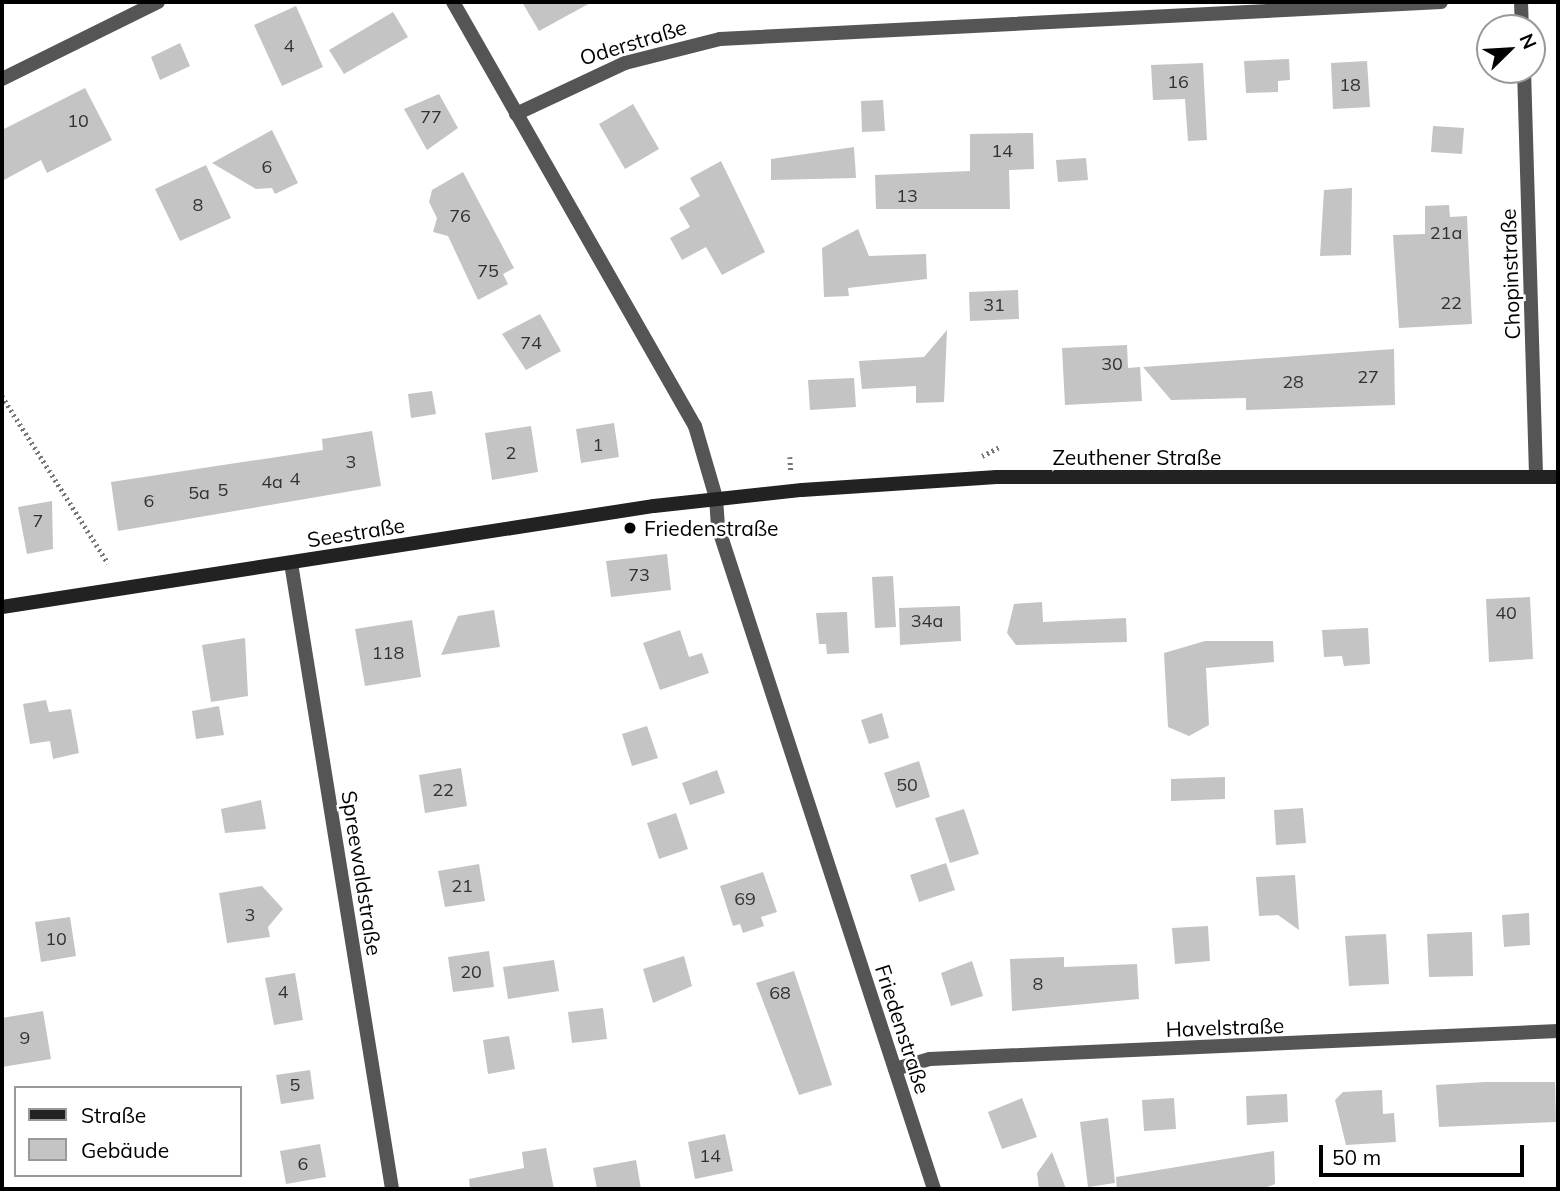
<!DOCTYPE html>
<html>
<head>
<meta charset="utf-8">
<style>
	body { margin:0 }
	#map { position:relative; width:1560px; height:1191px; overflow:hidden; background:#fff; font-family:Mulish,sans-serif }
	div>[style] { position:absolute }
	.building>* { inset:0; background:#c4c4c4 }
	.path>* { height:4.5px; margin-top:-2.25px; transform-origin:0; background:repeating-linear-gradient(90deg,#777 0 2px,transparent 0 5.5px) }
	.minor>* { height:14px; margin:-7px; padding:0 7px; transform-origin:7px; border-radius:7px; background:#555 }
	.tertiary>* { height:14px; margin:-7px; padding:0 7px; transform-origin:7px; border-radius:7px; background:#555 }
	.secondary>* { height:14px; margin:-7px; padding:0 7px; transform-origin:7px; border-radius:7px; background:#222 }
	.dots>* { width:19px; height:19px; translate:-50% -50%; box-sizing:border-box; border:4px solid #fff; border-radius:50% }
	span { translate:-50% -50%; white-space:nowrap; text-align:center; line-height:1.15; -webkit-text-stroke:5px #fff; paint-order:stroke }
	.number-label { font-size:18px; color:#313131 }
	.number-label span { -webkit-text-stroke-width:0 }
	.street-label { font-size:21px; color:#000 }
	.poi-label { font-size:21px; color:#000 }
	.left { translate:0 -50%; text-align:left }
	.frame { position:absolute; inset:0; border:4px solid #000; pointer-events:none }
	.legend { position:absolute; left:14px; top:1086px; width:228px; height:91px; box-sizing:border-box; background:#fff; border:2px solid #999; margin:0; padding:9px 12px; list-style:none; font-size:21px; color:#000 }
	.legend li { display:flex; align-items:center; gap:14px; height:35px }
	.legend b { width:35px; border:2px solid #999 }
	.north { position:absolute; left:1476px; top:14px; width:70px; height:70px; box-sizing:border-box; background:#fff; border:2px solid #999; border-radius:50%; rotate:66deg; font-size:19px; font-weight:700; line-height:28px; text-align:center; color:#000 }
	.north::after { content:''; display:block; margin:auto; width:24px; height:32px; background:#000; clip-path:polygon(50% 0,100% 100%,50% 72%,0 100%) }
	.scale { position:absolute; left:1319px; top:1145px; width:205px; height:32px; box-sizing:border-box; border:4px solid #000; border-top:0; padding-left:9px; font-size:21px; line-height:24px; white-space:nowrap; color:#000; -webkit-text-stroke:5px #fff; paint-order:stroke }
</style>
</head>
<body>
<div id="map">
	<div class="building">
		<i style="clip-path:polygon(522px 2px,592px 2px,539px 31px)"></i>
		<i style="clip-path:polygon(296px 6px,323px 67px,282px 86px,254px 25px)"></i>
		<i style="clip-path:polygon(393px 12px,408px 37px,344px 74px,329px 50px)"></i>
		<i style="clip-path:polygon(180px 43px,190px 66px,160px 80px,151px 57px)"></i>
		<i style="clip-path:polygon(1289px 59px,1290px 80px,1278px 81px,1278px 92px,1246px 93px,1244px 61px)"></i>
		<i style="clip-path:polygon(1367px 61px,1370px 107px,1333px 109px,1331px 63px)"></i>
		<i style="clip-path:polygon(1203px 63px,1207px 140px,1188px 141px,1185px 99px,1153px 100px,1151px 65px)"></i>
		<i style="clip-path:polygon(85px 88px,112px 140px,47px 173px,41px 160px,2px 181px,2px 130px)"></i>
		<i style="clip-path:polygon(439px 94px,458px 128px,427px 150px,404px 109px)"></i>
		<i style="clip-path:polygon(883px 100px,885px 131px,862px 132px,861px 101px)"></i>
		<i style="clip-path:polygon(633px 104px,659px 149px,625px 169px,599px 124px)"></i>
		<i style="clip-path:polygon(1433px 126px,1464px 128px,1462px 154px,1431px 152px)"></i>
		<i style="clip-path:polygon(272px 130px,298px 183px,275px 194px,272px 188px,256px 189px,212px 163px)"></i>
		<i style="clip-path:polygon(1033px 133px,1034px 169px,1009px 170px,1010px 209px,876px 209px,875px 175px,970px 171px,970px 134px)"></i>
		<i style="clip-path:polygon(854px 147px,856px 178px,771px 180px,771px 159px)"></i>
		<i style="clip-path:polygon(1086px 158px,1088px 180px,1058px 182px,1056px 160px)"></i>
		<i style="clip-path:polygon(721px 161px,765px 252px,722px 275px,706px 247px,682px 260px,670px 238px,690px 227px,679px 208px,700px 196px,690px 178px)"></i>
		<i style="clip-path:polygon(206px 165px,231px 218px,180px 241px,155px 189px)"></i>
		<i style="clip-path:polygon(463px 172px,514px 268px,503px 274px,508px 284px,478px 300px,448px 236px,433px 232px,437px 218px,429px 202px,432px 190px)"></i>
		<i style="clip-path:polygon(1352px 188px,1351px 255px,1320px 256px,1324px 190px)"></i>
		<i style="clip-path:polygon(1449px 205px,1450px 217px,1467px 216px,1472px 324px,1399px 328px,1393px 235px,1425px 234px,1425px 206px)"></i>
		<i style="clip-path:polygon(858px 229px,869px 256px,926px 254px,927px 279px,848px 288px,849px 296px,824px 297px,822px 248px)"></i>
		<i style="clip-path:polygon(1018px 290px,1019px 319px,970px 321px,969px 292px)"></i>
		<i style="clip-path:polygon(540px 314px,561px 351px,526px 370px,502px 334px)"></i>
		<i style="clip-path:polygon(947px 330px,944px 402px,916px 403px,916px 386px,862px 389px,859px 361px,924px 357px)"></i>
		<i style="clip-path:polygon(1127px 345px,1128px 368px,1140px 367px,1142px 401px,1065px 405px,1062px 348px)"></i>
		<i style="clip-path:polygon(1394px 349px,1395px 405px,1246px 410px,1246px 398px,1171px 400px,1143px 367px)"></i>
		<i style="clip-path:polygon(854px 378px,856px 407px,810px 410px,808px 380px)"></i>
		<i style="clip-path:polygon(432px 391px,436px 414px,411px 418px,408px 394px)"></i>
		<i style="clip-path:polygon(614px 423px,619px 457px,581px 463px,576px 429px)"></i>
		<i style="clip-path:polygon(531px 426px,538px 472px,492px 480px,485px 433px)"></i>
		<i style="clip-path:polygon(372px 431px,381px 486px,118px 531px,111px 482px,323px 450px,322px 439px)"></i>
		<i style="clip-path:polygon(52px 501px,53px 549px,27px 554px,18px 507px)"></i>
		<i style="clip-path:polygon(667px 554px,671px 590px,611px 597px,606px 561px)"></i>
		<i style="clip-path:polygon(893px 576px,896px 627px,875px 628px,872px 577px)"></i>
		<i style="clip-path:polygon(1530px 597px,1533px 659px,1489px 662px,1486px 599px)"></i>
		<i style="clip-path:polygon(1042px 602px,1043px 622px,1126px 618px,1127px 642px,1016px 645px,1007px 633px,1014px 604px)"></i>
		<i style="clip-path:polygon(960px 606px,961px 641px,900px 645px,899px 608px)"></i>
		<i style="clip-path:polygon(494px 610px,500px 647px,441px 655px,458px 616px)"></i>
		<i style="clip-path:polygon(847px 612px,849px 653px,827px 654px,826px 644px,819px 644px,816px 613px)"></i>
		<i style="clip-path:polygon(412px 620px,421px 677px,365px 686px,355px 629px)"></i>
		<i style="clip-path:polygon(1368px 628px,1370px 664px,1344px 666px,1342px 656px,1324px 657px,1322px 630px)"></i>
		<i style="clip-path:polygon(680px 630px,689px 657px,702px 653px,709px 673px,660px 690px,643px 643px)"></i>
		<i style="clip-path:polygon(245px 638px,248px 696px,211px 702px,202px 645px)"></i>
		<i style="clip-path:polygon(1205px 641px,1273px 641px,1274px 662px,1206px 668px,1209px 725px,1189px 736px,1168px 727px,1164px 653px)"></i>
		<i style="clip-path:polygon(46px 700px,49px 712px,71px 709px,79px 753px,53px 759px,50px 741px,30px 744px,23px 704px)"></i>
		<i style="clip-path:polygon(219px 706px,224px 735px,196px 739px,192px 711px)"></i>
		<i style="clip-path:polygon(882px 713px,889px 738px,869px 744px,861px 720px)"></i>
		<i style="clip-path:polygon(647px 726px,658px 758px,632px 766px,622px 734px)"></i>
		<i style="clip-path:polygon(919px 761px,930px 797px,896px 808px,884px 773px)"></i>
		<i style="clip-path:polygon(461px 768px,467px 806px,425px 813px,419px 775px)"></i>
		<i style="clip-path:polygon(717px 770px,725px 793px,690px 805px,682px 783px)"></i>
		<i style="clip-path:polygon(1225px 777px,1225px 799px,1171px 801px,1171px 779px)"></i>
		<i style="clip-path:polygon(261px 800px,266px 829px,225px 833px,221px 809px)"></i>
		<i style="clip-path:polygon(1303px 808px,1306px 843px,1276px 845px,1274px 810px)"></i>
		<i style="clip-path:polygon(964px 809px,979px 854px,950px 863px,935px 818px)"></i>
		<i style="clip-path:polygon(676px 813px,688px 849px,659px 859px,647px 823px)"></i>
		<i style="clip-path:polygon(946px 863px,955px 890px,919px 902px,910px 875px)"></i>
		<i style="clip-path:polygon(479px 864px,485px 901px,445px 907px,438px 871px)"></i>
		<i style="clip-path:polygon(763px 872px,777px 912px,761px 917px,764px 926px,743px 933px,740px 924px,733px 926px,720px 886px)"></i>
		<i style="clip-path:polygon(1295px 875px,1299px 930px,1278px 915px,1259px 916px,1256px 877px)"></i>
		<i style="clip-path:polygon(262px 886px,283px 909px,268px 927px,270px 937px,227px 943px,219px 893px)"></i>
		<i style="clip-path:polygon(1529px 913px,1530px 945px,1504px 947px,1502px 915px)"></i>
		<i style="clip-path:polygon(70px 917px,76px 956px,41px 962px,35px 922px)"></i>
		<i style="clip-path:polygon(1208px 926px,1210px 961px,1175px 964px,1172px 928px)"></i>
		<i style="clip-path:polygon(1472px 932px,1473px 976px,1429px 977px,1427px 934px)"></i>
		<i style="clip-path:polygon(1386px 934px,1389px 984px,1349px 986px,1345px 936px)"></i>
		<i style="clip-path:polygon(489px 951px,494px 987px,453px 992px,448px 957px)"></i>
		<i style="clip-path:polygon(684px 956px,692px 986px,653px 1003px,643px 969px)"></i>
		<i style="clip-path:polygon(1064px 957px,1064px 967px,1137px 964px,1139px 999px,1012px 1011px,1010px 959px)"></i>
		<i style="clip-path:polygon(554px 960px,559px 991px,508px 999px,503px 967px)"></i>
		<i style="clip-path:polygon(972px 961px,983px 996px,951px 1006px,941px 973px)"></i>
		<i style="clip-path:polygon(794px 971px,832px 1085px,799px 1095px,756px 983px)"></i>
		<i style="clip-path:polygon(295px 973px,303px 1020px,274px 1025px,265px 978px)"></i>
		<i style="clip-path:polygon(603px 1008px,607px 1039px,572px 1043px,568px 1012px)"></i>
		<i style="clip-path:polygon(43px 1011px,51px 1059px,2px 1067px,2px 1018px)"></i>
		<i style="clip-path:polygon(509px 1036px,515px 1069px,488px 1074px,483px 1040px)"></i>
		<i style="clip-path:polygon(310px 1070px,314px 1099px,281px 1104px,276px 1075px)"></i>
		<i style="clip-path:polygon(1485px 1082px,1555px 1082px,1556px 1122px,1439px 1127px,1436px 1085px)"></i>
		<i style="clip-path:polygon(1382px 1090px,1383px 1114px,1394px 1113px,1396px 1142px,1346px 1145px,1335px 1100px,1343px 1092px)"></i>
		<i style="clip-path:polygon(1287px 1094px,1288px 1122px,1247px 1125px,1246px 1096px)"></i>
		<i style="clip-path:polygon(1022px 1098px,1037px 1137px,1002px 1149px,988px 1112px)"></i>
		<i style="clip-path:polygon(1174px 1098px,1176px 1129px,1144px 1131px,1142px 1100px)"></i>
		<i style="clip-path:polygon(1108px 1118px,1115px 1183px,1088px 1187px,1080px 1122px)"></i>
		<i style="clip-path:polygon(725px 1134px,733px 1171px,695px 1179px,688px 1142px)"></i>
		<i style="clip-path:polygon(320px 1144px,326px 1177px,286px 1184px,280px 1151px)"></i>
		<i style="clip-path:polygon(546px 1148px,554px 1189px,470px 1189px,469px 1179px,524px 1168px,522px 1152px)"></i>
		<i style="clip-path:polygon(1274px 1151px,1275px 1184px,1262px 1189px,1117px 1189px,1116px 1177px)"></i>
		<i style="clip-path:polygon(1052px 1152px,1066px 1189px,1039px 1189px,1037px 1173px)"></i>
		<i style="clip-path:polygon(636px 1160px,641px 1189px,597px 1189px,593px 1168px)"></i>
	</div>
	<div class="path">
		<i style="left:2px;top:396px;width:198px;rotate:57.6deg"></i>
		<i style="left:982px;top:456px;width:20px;rotate:-27deg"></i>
		<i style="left:790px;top:457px;width:13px;rotate:86deg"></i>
	</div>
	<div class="minor">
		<i style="left:1521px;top:2px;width:26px;rotate:88deg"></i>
		<i style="left:1524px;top:70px;width:407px;rotate:88.3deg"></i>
		<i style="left:2px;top:79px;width:174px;rotate:-26.3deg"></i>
		<i style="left:516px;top:114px;width:120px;rotate:-25.1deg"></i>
		<i style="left:625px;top:63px;width:98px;rotate:-14.2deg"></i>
		<i style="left:720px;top:39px;width:722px;rotate:-2.94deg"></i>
		<i style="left:716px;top:498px;width:29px;rotate:86deg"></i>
		<i style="left:718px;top:527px;width:696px;rotate:71.93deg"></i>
		<i style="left:291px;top:563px;width:634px;rotate:80.83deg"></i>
		<i style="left:895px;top:1069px;width:36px;rotate:-16deg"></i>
		<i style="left:930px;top:1059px;width:629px;rotate:-2.55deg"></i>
	</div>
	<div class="tertiary">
		<i style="left:453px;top:2px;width:488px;rotate:60.3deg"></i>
		<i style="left:695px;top:426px;width:75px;rotate:73.7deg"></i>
	</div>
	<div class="secondary">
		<i style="left:2px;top:607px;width:660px;rotate:-8.81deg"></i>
		<i style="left:654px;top:506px;width:149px;rotate:-6.2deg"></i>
		<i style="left:802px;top:490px;width:195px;rotate:-3.8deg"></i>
		<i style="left:997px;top:477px;width:561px"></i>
	</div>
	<div class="dots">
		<i style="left:630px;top:528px;background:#000"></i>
	</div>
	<div class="number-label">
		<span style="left:289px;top:46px">4</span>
		<span style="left:1178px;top:82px">16</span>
		<span style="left:1350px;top:85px">18</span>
		<span style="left:431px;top:117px">77</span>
		<span style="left:78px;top:121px">10</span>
		<span style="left:1002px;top:151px">14</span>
		<span style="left:267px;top:167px">6</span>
		<span style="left:907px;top:196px">13</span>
		<span style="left:198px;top:205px">8</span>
		<span style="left:460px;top:216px">76</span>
		<span style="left:1446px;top:233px">21a</span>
		<span style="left:488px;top:271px">75</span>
		<span style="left:1451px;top:303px">22</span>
		<span style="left:994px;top:305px">31</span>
		<span style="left:531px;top:343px">74</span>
		<span style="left:1112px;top:364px">30</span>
		<span style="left:1368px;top:377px">27</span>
		<span style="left:1293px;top:382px">28</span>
		<span style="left:598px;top:445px">1</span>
		<span style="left:511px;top:453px">2</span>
		<span style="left:351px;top:462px">3</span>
		<span style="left:295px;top:479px">4</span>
		<span style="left:272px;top:482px">4a</span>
		<span style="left:223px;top:490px">5</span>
		<span style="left:199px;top:493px">5a</span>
		<span style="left:149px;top:501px">6</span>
		<span style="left:38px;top:521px">7</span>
		<span style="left:639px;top:575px">73</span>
		<span style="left:1506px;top:613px">40</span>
		<span style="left:927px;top:621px">34a</span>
		<span style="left:388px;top:653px">118</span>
		<span style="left:907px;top:785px">50</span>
		<span style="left:443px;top:790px">22</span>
		<span style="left:462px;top:886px">21</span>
		<span style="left:745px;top:899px">69</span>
		<span style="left:250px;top:915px">3</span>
		<span style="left:56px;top:939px">10</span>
		<span style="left:471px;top:972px">20</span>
		<span style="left:1038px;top:984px">8</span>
		<span style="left:283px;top:992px">4</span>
		<span style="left:780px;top:993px">68</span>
		<span style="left:25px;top:1038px">9</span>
		<span style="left:295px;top:1085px">5</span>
		<span style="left:710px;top:1156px">14</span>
		<span style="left:303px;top:1164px">6</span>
	</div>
	<div class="street-label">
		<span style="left:633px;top:42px;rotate:-17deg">Oderstraße</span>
		<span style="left:1510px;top:274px;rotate:-92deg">Chopinstraße</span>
		<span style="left:1137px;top:457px">Zeuthener Straße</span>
		<span style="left:356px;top:532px;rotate:-9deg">Seestraße</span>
		<span style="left:362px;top:873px;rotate:81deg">Spreewaldstraße</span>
		<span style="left:1225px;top:1027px;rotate:-2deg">Havelstraße</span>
		<span style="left:903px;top:1029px;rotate:72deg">Friedenstraße</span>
	</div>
	<div class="poi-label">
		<span class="left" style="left:644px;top:528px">Friedenstraße</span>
	</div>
	<div class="frame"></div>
	<ul class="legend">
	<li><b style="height:9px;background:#222"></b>Straße</li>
	<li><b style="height:19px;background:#c4c4c4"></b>Gebäude</li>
	</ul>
	<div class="north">N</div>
	<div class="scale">50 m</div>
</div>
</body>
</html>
